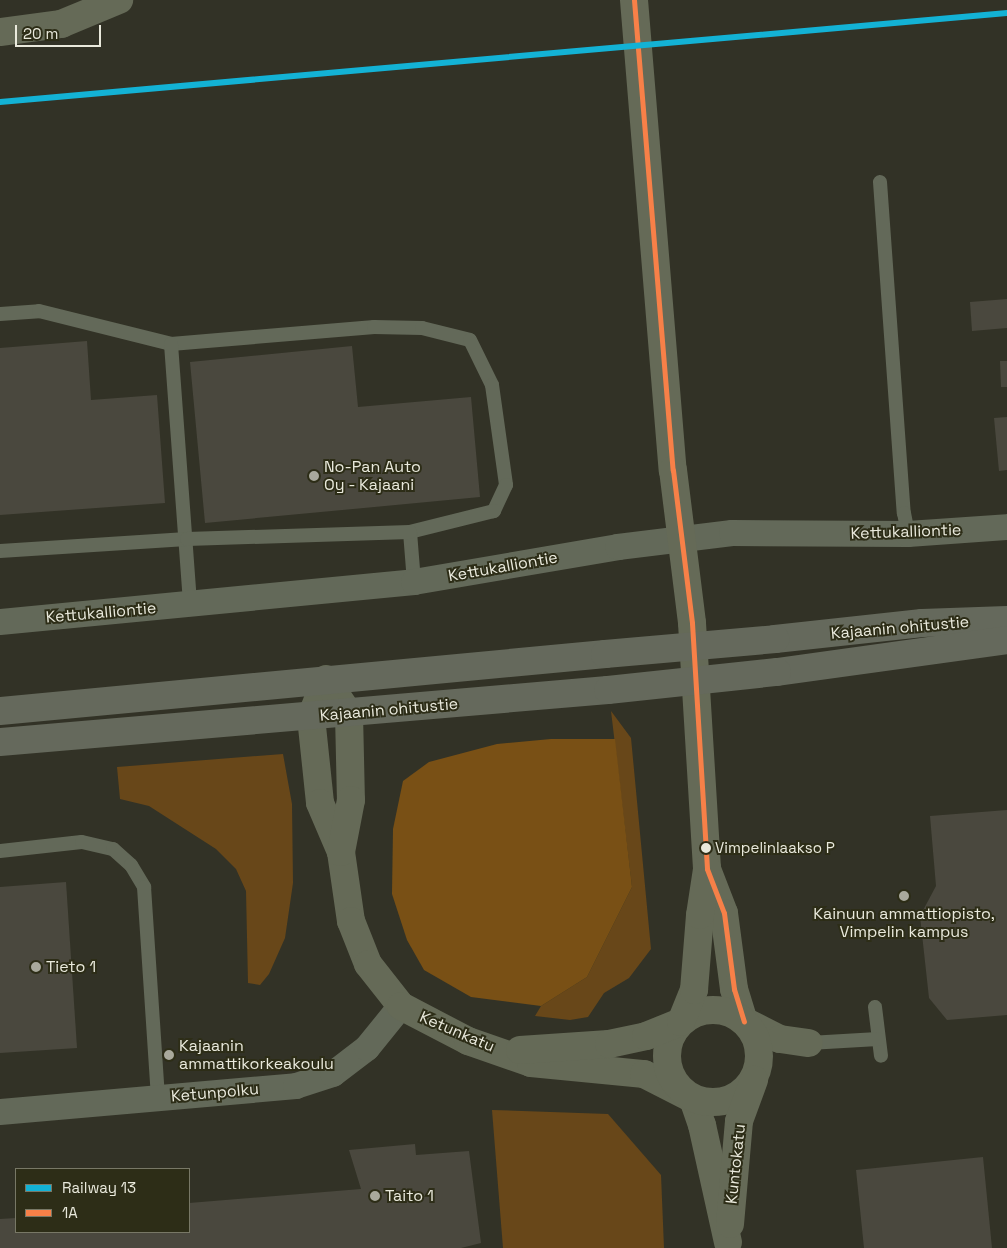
<!DOCTYPE html>
<html>
<head>
<meta charset="utf-8">
<style>
	body { margin:0 }
	#map { position:relative; width:1007px; height:1248px; overflow:hidden; background:#323226; font-family:"Space Grotesk",sans-serif }
	div>[style] { position:absolute }
	.green>* { inset:0; background:#684719 }
	.forest>* { inset:0; background:#795015 }
	.building>* { inset:0; background:#4a483e }
	.lane>* { height:14px; margin:-7px; padding:0 7px; transform-origin:7px; border-radius:7px; background:#636959 }
	.street>* { height:26px; margin:-13px; padding:0 13px; transform-origin:13px; border-radius:13px; background:#636959 }
	.secondary>* { height:28px; margin:-14px; padding:0 14px; transform-origin:14px; border-radius:14px; background:#656a57 }
	.secondary>.ring { margin:-14px; padding:0; box-sizing:content-box; background:none; border:28px solid #656a57; border-radius:50% }
	.highway>* { height:28px; margin:-14px; padding:0 14px; transform-origin:14px; border-radius:14px; background:#65695c }
	.highway-bridge>* { height:28px; margin:-14px; padding:0 14px; transform-origin:14px; border-radius:14px; background:#65695c }
	.bus-1>* { height:5px; margin:-2.5px; padding:0 2.5px; transform-origin:2.5px; border-radius:2.5px; background:#f78048 }
	.rail-1>* { height:6px; margin:-3px; padding:0 3px; transform-origin:3px; border-radius:3px; background:#13b2d5 }
	.dots>* { width:14px; height:14px; translate:-50% -50%; box-sizing:border-box; border:2px solid #2d2d17; border-radius:50% }
	span { translate:-50% -50%; white-space:nowrap; text-align:center; line-height:1.15; -webkit-text-stroke:4px #2d2d17; paint-order:stroke }
	.bus-label { font-size:15px; color:#e9e9dc }
	.left { translate:0 -50%; text-align:left }
	.poi-label { font-size:16px; color:#e9e9dc }
	.street-label { font-size:16px; color:#e9e9dc }
	.legend { position:absolute; left:15px; top:1168px; width:175px; height:65px; box-sizing:border-box; background:#2d2d17; border:1px solid #787866; margin:0; padding:6px 9px; list-style:none; font-size:15px; color:#e9e9dc }
	.legend li { display:flex; align-items:center; gap:10px; height:25px }
	.legend b { width:25px; border:1px solid #787866 }
	.scale { position:absolute; left:15px; top:25px; width:86px; height:22px; box-sizing:border-box; border:2px solid #e9e9dc; border-top:0; padding-left:6px; font-size:15px; line-height:18px; white-space:nowrap; color:#e9e9dc; -webkit-text-stroke:4px #2d2d17; paint-order:stroke }
</style>
</head>
<body>
<div id="map">
	<div class="green">
		<i style="clip-path:polygon(611px 711px,631px 738px,651px 949px,629px 978px,604px 993px,588px 1017px,570px 1020px,535px 1016px,541px 1006px,587px 977px,632px 887px)"></i>
		<i style="clip-path:polygon(283px 754px,292px 804px,293px 883px,285px 938px,269px 974px,260px 985px,248px 983px,246px 891px,236px 869px,216px 849px,149px 806px,120px 799px,117px 767px)"></i>
		<i style="clip-path:polygon(492px 1110px,608px 1114px,661px 1175px,664px 1248px,503px 1248px)"></i>
	</div>
	<div class="forest">
		<i style="clip-path:polygon(551px 739px,615px 739px,632px 887px,587px 977px,541px 1006px,471px 997px,424px 970px,407px 940px,392px 894px,393px 829px,403px 781px,429px 762px,497px 744px)"></i>
	</div>
	<div class="building">
		<i style="clip-path:polygon(1007px 299px,1007px 328px,972px 331px,970px 302px)"></i>
		<i style="clip-path:polygon(87px 341px,91px 400px,157px 395px,165px 503px,0 515px,0 348px)"></i>
		<i style="clip-path:polygon(352px 346px,358px 407px,471px 397px,480px 497px,205px 523px,190px 362px)"></i>
		<i style="clip-path:polygon(1000px 361px,1007px 361px,1007px 387px,1001px 387px)"></i>
		<i style="clip-path:polygon(1007px 417px,1007px 470px,999px 471px,994px 418px)"></i>
		<i style="clip-path:polygon(1007px 810px,1007px 1015px,947px 1020px,929px 998px,920px 916px,936px 886px,930px 816px)"></i>
		<i style="clip-path:polygon(66px 882px,77px 1048px,0 1053px,0 887px)"></i>
		<i style="clip-path:polygon(415px 1144px,416px 1155px,469px 1151px,481px 1243px,461px 1248px,0 1248px,0 1219px,16px 1218px,16px 1232px,189px 1232px,189px 1203px,361px 1189px,349px 1150px)"></i>
		<i style="clip-path:polygon(983px 1157px,992px 1248px,864px 1248px,856px 1170px)"></i>
	</div>
	<div class="lane">
		<i style="left:880px;top:182px;width:332px;rotate:85.9deg"></i>
		<i style="left:904px;top:513px;width:21px;rotate:79deg"></i>
		<i style="left:0;top:314px;width:39px;rotate:-4deg"></i>
		<i style="left:39px;top:311px;width:136px;rotate:14deg"></i>
		<i style="left:171px;top:344px;width:204px;rotate:-4.8deg"></i>
		<i style="left:374px;top:327px;width:48px;rotate:1.2deg"></i>
		<i style="left:422px;top:328px;width:49px;rotate:14deg"></i>
		<i style="left:470px;top:340px;width:50px;rotate:63.9deg"></i>
		<i style="left:492px;top:385px;width:101px;rotate:82deg"></i>
		<i style="left:506px;top:485px;width:29px;rotate:115deg"></i>
		<i style="left:494px;top:511px;width:87px;rotate:166deg"></i>
		<i style="left:410px;top:532px;width:50px;rotate:85.4deg"></i>
		<i style="left:171px;top:344px;width:262px;rotate:85.8deg"></i>
		<i style="left:0;top:551px;width:187px;rotate:-3.7deg"></i>
		<i style="left:187px;top:539px;width:223px;rotate:-1.8deg"></i>
		<i style="left:0;top:851px;width:82px;rotate:-6.3deg"></i>
		<i style="left:82px;top:842px;width:32px;rotate:13deg"></i>
		<i style="left:113px;top:849px;width:24px;rotate:42deg"></i>
		<i style="left:131px;top:865px;width:26px;rotate:59deg"></i>
		<i style="left:144px;top:887px;width:212px;rotate:86.2deg"></i>
		<i style="left:875px;top:1007px;width:49px;rotate:83deg"></i>
		<i style="left:809px;top:1043px;width:69px;rotate:-3.3deg"></i>
	</div>
	<div class="street">
		<i style="left:0;top:622px;width:416px;rotate:-5.5deg"></i>
		<i style="left:414px;top:582px;width:207px;rotate:-9.7deg"></i>
		<i style="left:618px;top:547px;width:115px;rotate:-7deg"></i>
		<i style="left:732px;top:533px;width:176px;rotate:0.3deg"></i>
		<i style="left:908px;top:534px;width:99px;rotate:-4deg"></i>
		<i style="left:0;top:1112px;width:297px;rotate:-5deg"></i>
		<i style="left:296px;top:1086px;width:39px;rotate:-18deg"></i>
		<i style="left:333px;top:1074px;width:43px;rotate:-37.4deg"></i>
		<i style="left:367px;top:1048px;width:54px;rotate:-51deg"></i>
	</div>
	<div class="secondary">
		<i style="left:634px;top:0;width:472px;rotate:85.3deg"></i>
		<i style="left:673px;top:470px;width:154px;rotate:82.9deg"></i>
		<i style="left:692px;top:623px;width:246px;rotate:86.5deg"></i>
		<i style="left:707px;top:869px;width:47px;rotate:68.9deg"></i>
		<i style="left:724px;top:913px;width:77px;rotate:82.5deg"></i>
		<i style="left:734px;top:989px;width:34px;rotate:73deg"></i>
		<i style="left:744px;top:1021px;width:40px;rotate:26.6deg"></i>
		<i style="left:780px;top:1039px;width:29px;rotate:8deg"></i>
		<i style="left:0;top:32px;width:62px;rotate:-7.5deg"></i>
		<i style="left:61px;top:24px;width:63px;rotate:-22.5deg"></i>
		<i style="left:326px;top:679px;width:41px;rotate:111.5deg"></i>
		<i style="left:311px;top:717px;width:86px;rotate:84deg"></i>
		<i style="left:320px;top:803px;width:53px;rotate:66.8deg"></i>
		<i style="left:341px;top:852px;width:70px;rotate:81.8deg"></i>
		<i style="left:351px;top:921px;width:46px;rotate:68.4deg"></i>
		<i style="left:368px;top:964px;width:53px;rotate:51.8deg"></i>
		<i style="left:401px;top:1006px;width:76px;rotate:27.6deg"></i>
		<i style="left:468px;top:1041px;width:67px;rotate:19.2deg"></i>
		<i style="left:531px;top:1063px;width:114px;rotate:5.6deg"></i>
		<i style="left:644px;top:1074px;width:55px;rotate:27deg"></i>
		<i style="left:693px;top:1099px;width:28px;rotate:71deg"></i>
		<i style="left:702px;top:1125px;width:120px;rotate:77.5deg"></i>
		<i style="left:335px;top:693px;width:25px;rotate:56deg"></i>
		<i style="left:349px;top:714px;width:86px;rotate:88.7deg"></i>
		<i style="left:351px;top:800px;width:53px;rotate:100.9deg"></i>
		<i class="ring" style="left:667px;top:1010px;width:64px;height:64px"></i>
		<i style="left:520px;top:1050px;width:89px;rotate:-3.9deg"></i>
		<i style="left:609px;top:1044px;width:38px;rotate:-12deg"></i>
		<i style="left:646px;top:1036px;width:38px;rotate:-22deg"></i>
		<i style="left:681px;top:1022px;width:35px;rotate:-68deg"></i>
		<i style="left:694px;top:990px;width:75px;rotate:-85.4deg"></i>
		<i style="left:700px;top:915px;width:47px;rotate:-81.3deg"></i>
		<i style="left:730px;top:1224px;width:103px;rotate:-85deg"></i>
		<i style="left:739px;top:1121px;width:44px;rotate:-69.9deg"></i>
	</div>
	<div class="highway">
		<i style="left:775px;top:639px;width:148px;rotate:-6.2deg"></i>
		<i style="left:922px;top:623px;width:85px;rotate:-2deg"></i>
		<i style="left:777px;top:672px;width:232px;rotate:-7.9deg"></i>
		<i style="left:0;top:711px;width:608px;rotate:-5.38deg"></i>
		<i style="left:0;top:742px;width:610px;rotate:-4.89deg"></i>
	</div>
	<div class="highway-bridge">
		<i style="left:605px;top:654px;width:171px;rotate:-5deg"></i>
		<i style="left:608px;top:690px;width:170px;rotate:-6.1deg"></i>
	</div>
	<div class="bus-1">
		<i style="left:634px;top:0;width:472px;rotate:85.3deg"></i>
		<i style="left:673px;top:470px;width:154px;rotate:82.9deg"></i>
		<i style="left:692px;top:623px;width:246px;rotate:86.5deg"></i>
		<i style="left:707px;top:869px;width:47px;rotate:68.9deg"></i>
		<i style="left:724px;top:913px;width:77px;rotate:82.5deg"></i>
		<i style="left:734px;top:989px;width:34px;rotate:73deg"></i>
	</div>
	<div class="rail-1">
		<i style="left:0;top:102px;width:1011px;rotate:-5.05deg"></i>
	</div>
	<div class="dots">
		<i style="left:314px;top:476px;background:#a9a99c"></i>
		<i style="left:706px;top:848px;background:#e9e9dc"></i>
		<i style="left:904px;top:896px;background:#a9a99c"></i>
		<i style="left:36px;top:967px;background:#a9a99c"></i>
		<i style="left:169px;top:1055px;background:#a9a99c"></i>
		<i style="left:375px;top:1196px;background:#a9a99c"></i>
	</div>
	<div class="bus-label">
		<span class="left" style="left:715px;top:848px">Vimpelinlaakso P</span>
	</div>
	<div class="poi-label">
		<span class="left" style="left:324px;top:476px">No-Pan Auto<br>Oy - Kajaani</span>
		<span style="left:904px;top:923px">Kainuun ammattiopisto,<br>Vimpelin kampus</span>
		<span class="left" style="left:46px;top:967px">Tieto 1</span>
		<span class="left" style="left:179px;top:1055px">Kajaanin<br>ammattikorkeakoulu</span>
		<span class="left" style="left:385px;top:1196px">Taito 1</span>
	</div>
	<div class="street-label">
		<span style="left:906px;top:532px;rotate:-2deg">Kettukalliontie</span>
		<span style="left:503px;top:567px;rotate:-10deg">Kettukalliontie</span>
		<span style="left:101px;top:613px;rotate:-5deg">Kettukalliontie</span>
		<span style="left:900px;top:628px;rotate:-5deg">Kajaanin ohitustie</span>
		<span style="left:389px;top:710px;rotate:-5deg">Kajaanin ohitustie</span>
		<span style="left:457px;top:1032px;rotate:23deg">Ketunkatu</span>
		<span style="left:215px;top:1093px;rotate:-5deg">Ketunpolku</span>
		<span style="left:736px;top:1164px;rotate:-84deg">Kuntokatu</span>
	</div>
	<ul class="legend">
	<li><b style="height:6px;background:#13b2d5"></b>Railway 13</li>
	<li><b style="height:6px;background:#f78048"></b>1A</li>
	</ul>
	<div class="scale">20 m</div>
</div>
</body>
</html>
